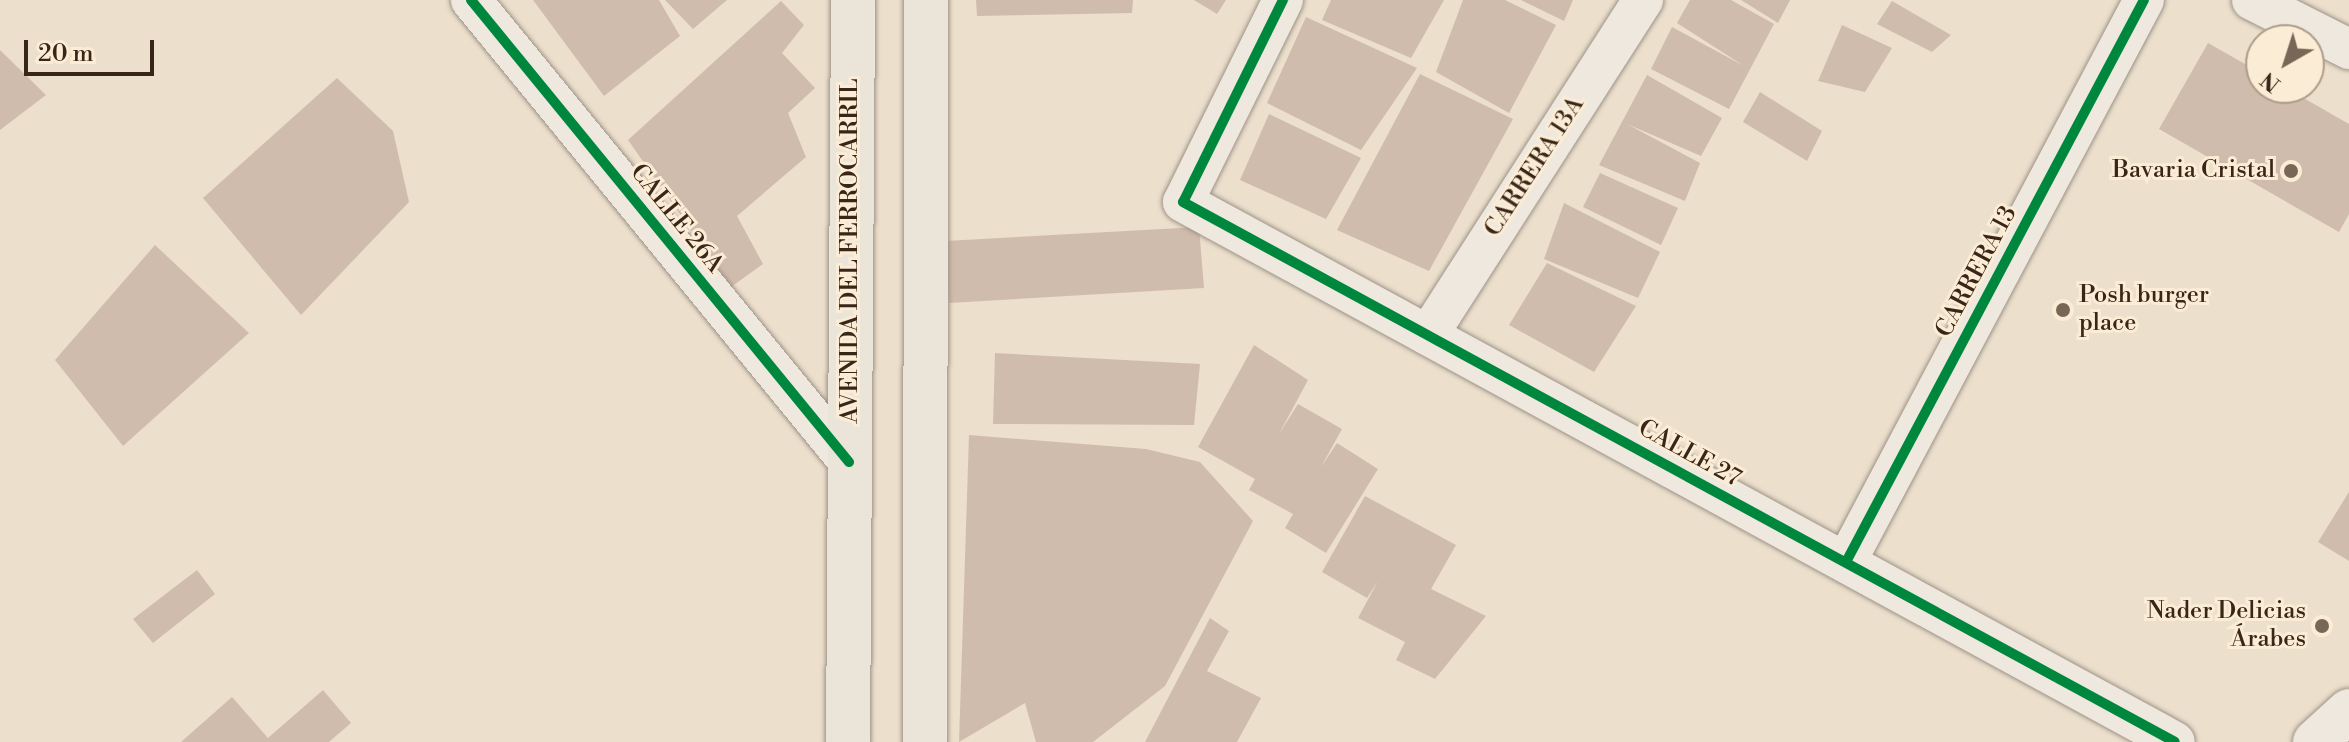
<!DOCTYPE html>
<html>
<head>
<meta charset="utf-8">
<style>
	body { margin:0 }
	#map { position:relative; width:2349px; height:742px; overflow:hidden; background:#ecdfcc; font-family:"Libre Bodoni",serif }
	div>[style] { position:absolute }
	.building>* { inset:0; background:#d0bcad }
	.roads { filter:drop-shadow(0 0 2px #9d9387) drop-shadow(0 0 2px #9d9387) }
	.street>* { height:40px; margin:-20px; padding:0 20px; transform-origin:20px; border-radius:20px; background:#efe8de }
	.secondary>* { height:44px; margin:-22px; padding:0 22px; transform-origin:22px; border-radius:22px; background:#efe8de }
	.primary>* { height:44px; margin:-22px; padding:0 22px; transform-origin:22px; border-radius:22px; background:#ebe4d9 }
	.cycleway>* { height:10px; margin:-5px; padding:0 5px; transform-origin:5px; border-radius:5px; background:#00873e }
	.dots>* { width:22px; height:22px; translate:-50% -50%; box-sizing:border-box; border:4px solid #fbecd5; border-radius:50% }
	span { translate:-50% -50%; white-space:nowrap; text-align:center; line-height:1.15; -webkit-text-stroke:6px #fbecd5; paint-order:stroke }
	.street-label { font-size:24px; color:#392618 }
	.poi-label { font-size:24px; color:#392618 }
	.right { translate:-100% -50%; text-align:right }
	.left { translate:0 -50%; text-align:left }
	.north { position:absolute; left:2245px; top:24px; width:80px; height:80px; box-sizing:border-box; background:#fbecd5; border:2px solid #ad9d89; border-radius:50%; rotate:219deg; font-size:22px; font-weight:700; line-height:32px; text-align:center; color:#392618 }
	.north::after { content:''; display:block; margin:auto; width:28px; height:36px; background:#786757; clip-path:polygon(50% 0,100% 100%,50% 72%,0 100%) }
	.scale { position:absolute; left:24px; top:40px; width:130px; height:36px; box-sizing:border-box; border:4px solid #392618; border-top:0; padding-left:10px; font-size:24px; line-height:28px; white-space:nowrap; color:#392618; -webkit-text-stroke:6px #fbecd5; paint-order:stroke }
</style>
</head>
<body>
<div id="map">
	<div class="building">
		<i style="clip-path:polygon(533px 0,659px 0,680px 36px,604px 96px)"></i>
		<i style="clip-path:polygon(665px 0,727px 0,693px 29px)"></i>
		<i style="clip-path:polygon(976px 0,1133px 0,1132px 13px,977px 16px)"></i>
		<i style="clip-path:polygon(1194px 0,1226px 0,1217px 14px)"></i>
		<i style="clip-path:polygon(1331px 0,1444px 0,1411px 58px,1322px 20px)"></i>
		<i style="clip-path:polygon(1463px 0,1505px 0,1556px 25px,1509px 113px,1436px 72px)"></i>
		<i style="clip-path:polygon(1521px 0,1573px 0,1564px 21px)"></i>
		<i style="clip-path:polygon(1690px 0,1731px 0,1774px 24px,1729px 109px,1651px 69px,1672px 27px,1744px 66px,1677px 23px)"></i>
		<i style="clip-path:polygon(1741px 0,1790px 0,1778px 23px)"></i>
		<i style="clip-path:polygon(781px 1px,804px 25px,782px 53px,815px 88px,788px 113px,806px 157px,737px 216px,763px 264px,731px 287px,628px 140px)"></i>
		<i style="clip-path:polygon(1892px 1px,1951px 35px,1932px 52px,1877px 24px)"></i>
		<i style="clip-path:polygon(1306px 17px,1417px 68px,1361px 150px,1267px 103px)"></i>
		<i style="clip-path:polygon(1842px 25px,1892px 48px,1865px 92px,1818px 81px)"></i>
		<i style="clip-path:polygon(2208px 43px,2261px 73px,2261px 88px,2286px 88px,2349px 124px,2349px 214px,2339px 232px,2159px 129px)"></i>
		<i style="clip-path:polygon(0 50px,46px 95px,0 130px)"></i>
		<i style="clip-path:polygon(1420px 74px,1513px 119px,1429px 271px,1337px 230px)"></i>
		<i style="clip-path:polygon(1647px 75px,1722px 118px,1701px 156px,1627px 124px,1700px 163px,1685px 201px,1599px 165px)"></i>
		<i style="clip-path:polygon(337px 78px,393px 131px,409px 202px,301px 315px,203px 198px)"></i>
		<i style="clip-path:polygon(1760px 92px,1822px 131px,1807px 161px,1743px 122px)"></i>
		<i style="clip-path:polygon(1269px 114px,1361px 158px,1326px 219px,1240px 180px)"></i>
		<i style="clip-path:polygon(1600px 173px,1678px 208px,1661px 245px,1583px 207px)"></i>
		<i style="clip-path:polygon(1564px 203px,1660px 252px,1638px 298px,1544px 259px)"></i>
		<i style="clip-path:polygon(1199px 227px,1204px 288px,949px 303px,945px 241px)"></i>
		<i style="clip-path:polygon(155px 245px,249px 333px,123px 446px,55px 360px)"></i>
		<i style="clip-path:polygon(1547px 263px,1636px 306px,1594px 372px,1509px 325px)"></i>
		<i style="clip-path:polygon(1254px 345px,1308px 380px,1279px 434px,1298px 404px,1342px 429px,1321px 467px,1337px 443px,1378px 469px,1326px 553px,1285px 528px,1293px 514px,1249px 490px,1255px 479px,1198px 447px)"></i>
		<i style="clip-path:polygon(995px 353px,1200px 364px,1194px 425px,993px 424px)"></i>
		<i style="clip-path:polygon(969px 435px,1146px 449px,1200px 462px,1253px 521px,1165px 686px,1093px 742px,1036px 742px,1025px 703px,959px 742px)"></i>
		<i style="clip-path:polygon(2349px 492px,2349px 561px,2318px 542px)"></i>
		<i style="clip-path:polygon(1365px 496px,1456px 545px,1431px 589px,1486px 616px,1435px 679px,1396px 660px,1405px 642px,1358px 618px,1378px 581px,1367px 598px,1322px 572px)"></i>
		<i style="clip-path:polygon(197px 570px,215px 594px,153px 643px,133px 619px)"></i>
		<i style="clip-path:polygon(1210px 618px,1229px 631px,1207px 671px,1261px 698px,1237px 742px,1145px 742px)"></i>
		<i style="clip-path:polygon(323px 690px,351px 723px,329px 742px,181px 742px,232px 697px,268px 738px)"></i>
	</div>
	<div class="roads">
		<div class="street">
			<i style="left:471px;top:0;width:597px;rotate:50.71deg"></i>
			<i style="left:1283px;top:0;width:225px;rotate:116.3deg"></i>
			<i style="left:1183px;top:202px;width:1129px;rotate:28.56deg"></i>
			<i style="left:2252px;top:0;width:109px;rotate:26.8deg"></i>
			<i style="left:1428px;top:335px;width:398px;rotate:-57.3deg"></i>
			<i style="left:1846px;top:562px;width:636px;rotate:-62.07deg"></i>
		</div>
		<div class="secondary">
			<i style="left:2315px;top:742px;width:46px;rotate:-42.4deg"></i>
		</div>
		<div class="primary">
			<i style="left:848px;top:742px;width:742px;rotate:-89.61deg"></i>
			<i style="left:925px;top:742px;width:742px;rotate:-89.92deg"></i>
		</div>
	</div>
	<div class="cycleway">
		<i style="left:471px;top:0;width:597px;rotate:50.71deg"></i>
		<i style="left:1283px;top:0;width:225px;rotate:116.3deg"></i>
		<i style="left:1183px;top:202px;width:1129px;rotate:28.56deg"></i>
		<i style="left:1846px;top:562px;width:636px;rotate:-62.07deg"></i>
	</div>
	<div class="dots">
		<i style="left:2291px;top:171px;background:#786757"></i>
		<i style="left:2063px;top:310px;background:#786757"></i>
		<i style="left:2322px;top:626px;background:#786757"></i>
	</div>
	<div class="street-label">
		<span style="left:1535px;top:167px;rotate:-57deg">CARRERA 13A</span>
		<span style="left:676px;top:219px;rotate:51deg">CALLE 26A</span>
		<span style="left:851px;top:251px;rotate:-90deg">AVENIDA DEL FERROCARRIL</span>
		<span style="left:1977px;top:272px;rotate:-62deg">CARRERA 13</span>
		<span style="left:1689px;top:454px;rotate:29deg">CALLE 27</span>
	</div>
	<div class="poi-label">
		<span class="right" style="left:2275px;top:171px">Bavaria Cristal</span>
		<span class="left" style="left:2079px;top:310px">Posh burger<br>place</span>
		<span class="right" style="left:2306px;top:626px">Nader Delicias<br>Árabes</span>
	</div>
	<div class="north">N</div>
	<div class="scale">20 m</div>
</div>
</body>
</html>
